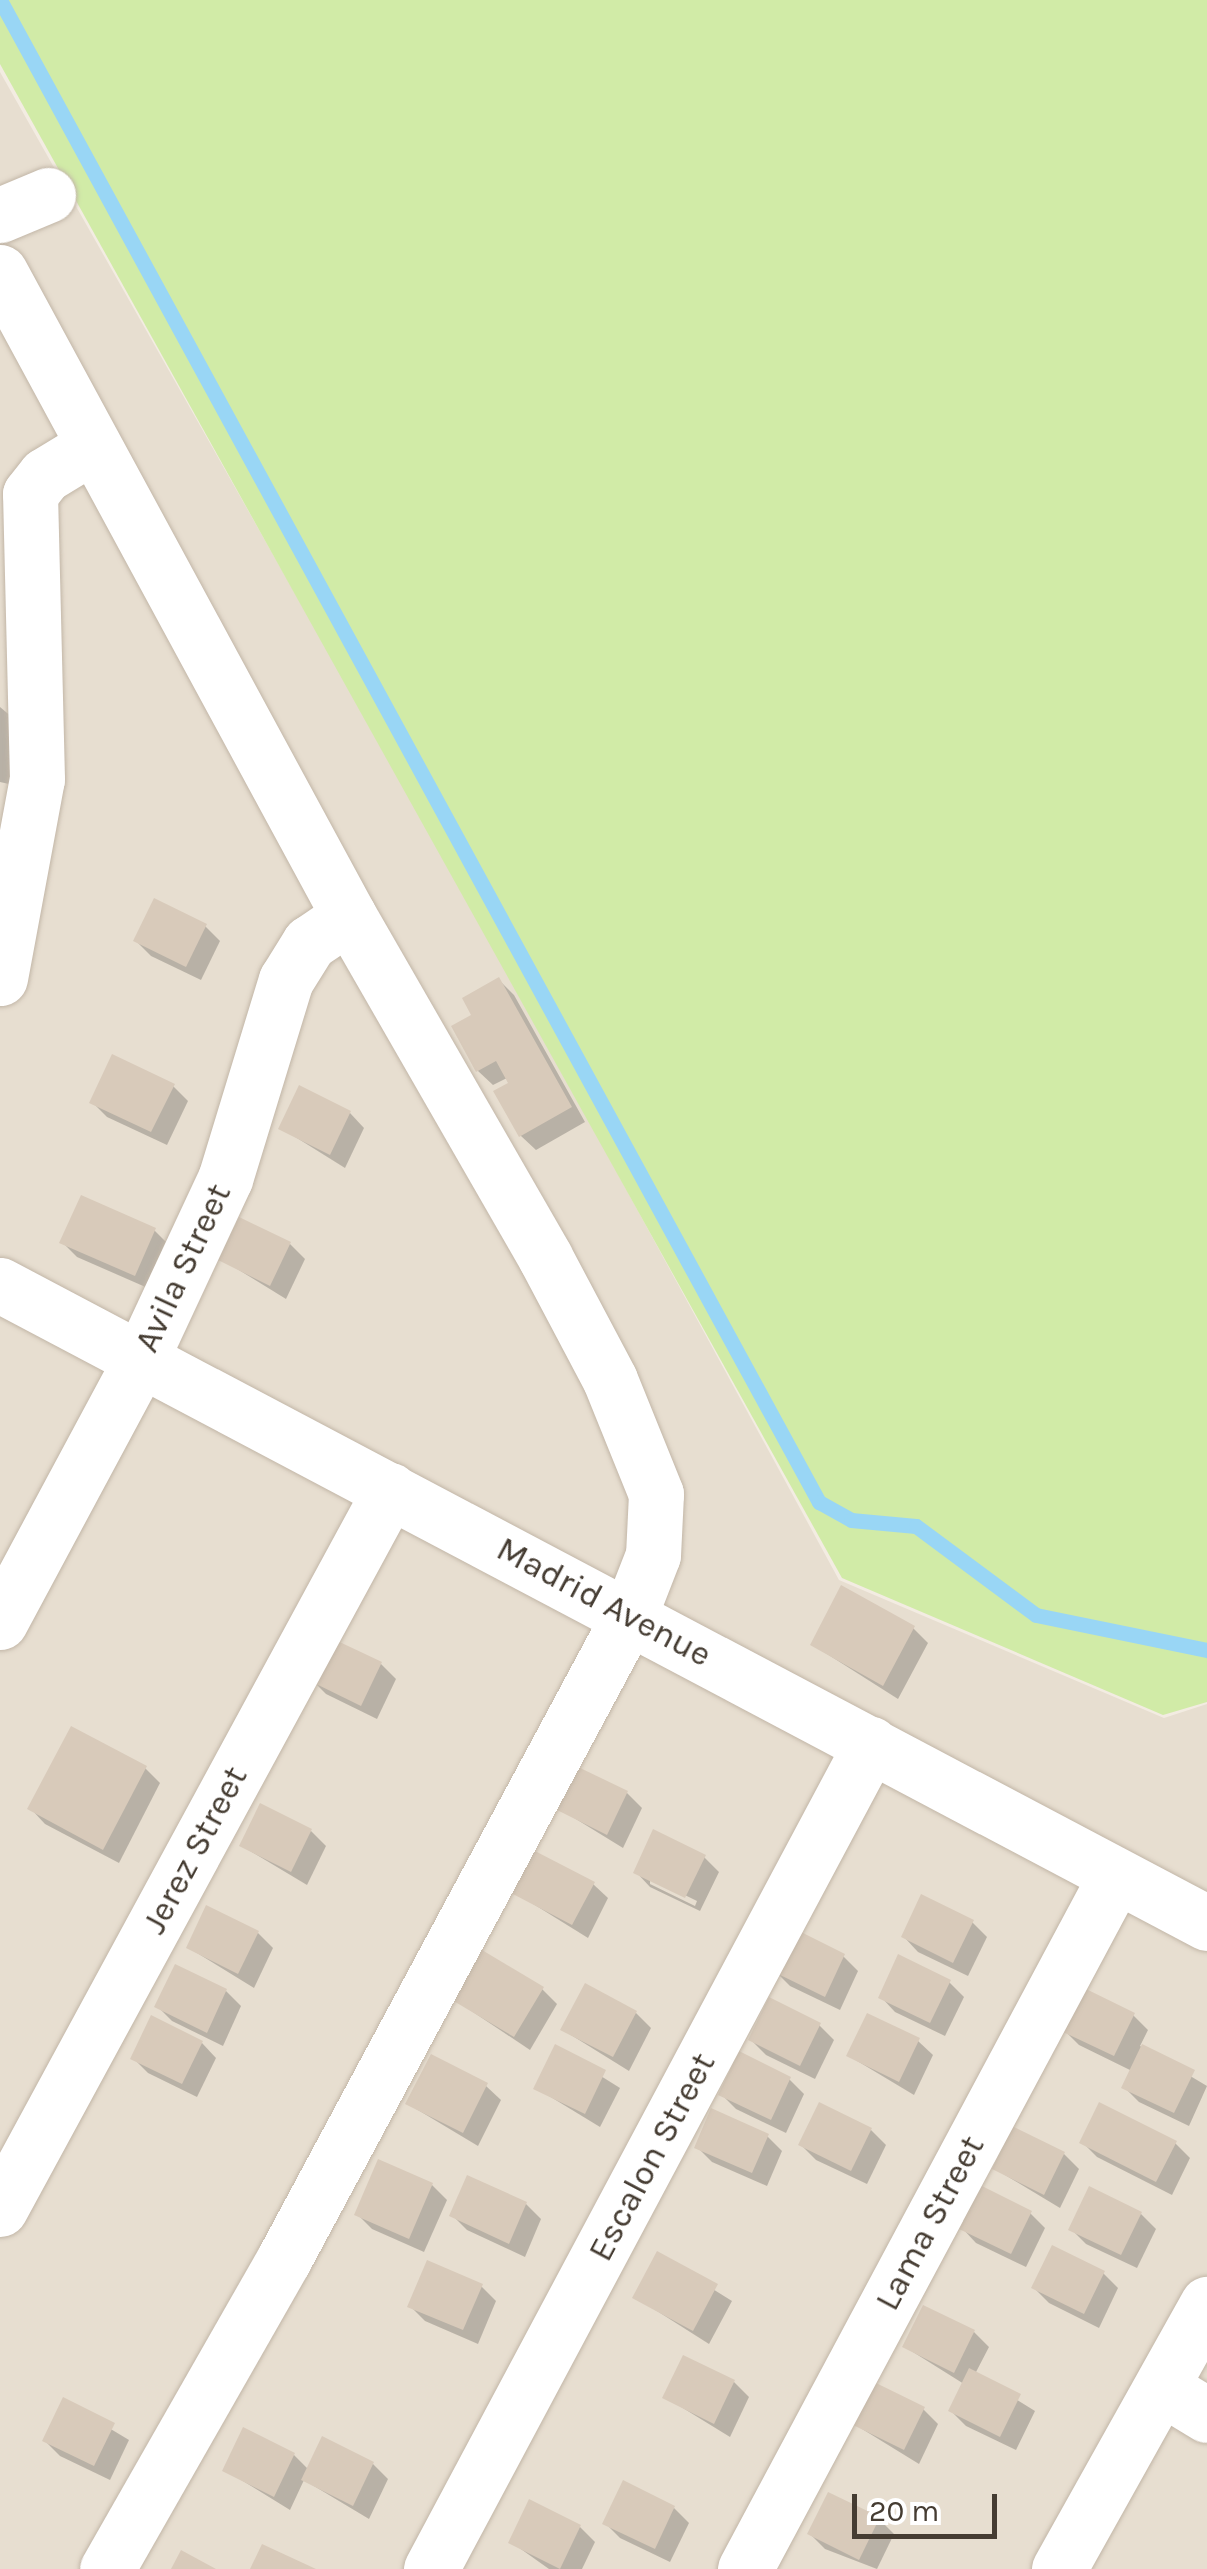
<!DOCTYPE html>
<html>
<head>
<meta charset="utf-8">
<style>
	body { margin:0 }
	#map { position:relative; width:1207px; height:2569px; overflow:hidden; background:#f3ece2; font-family:Karla,sans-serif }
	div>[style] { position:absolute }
	.residential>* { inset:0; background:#e7ded0 }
	.green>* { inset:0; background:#d1eba7 }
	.shadow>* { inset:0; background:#0003 }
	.stream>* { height:15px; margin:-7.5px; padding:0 7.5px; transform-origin:7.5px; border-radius:7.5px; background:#99d6f5 }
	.building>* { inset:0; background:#d8caba }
	.roads { filter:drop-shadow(0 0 2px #c2b6a7) drop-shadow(0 0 2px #c2b6a7) }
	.minor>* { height:55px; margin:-27.5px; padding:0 27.5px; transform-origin:27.5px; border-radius:27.5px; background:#fff }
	span { translate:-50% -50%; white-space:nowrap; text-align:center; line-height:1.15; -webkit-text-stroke:10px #fff; paint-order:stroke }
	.street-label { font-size:35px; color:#453c32 }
	.scale { position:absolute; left:852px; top:2494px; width:145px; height:45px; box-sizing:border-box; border:5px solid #453c32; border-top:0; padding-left:12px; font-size:30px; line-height:35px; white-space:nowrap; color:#453c32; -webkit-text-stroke:8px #fff; paint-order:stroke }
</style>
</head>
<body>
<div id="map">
	<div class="residential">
		<i style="clip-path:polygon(0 72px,473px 908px,839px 1580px,1164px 1718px,1207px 1704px,1207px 2569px,0 2569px)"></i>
	</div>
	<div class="green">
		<i style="clip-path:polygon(0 0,1207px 0,1207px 1702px,1163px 1715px,842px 1578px,0 64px)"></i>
	</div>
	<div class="shadow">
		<i style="clip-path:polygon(0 707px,19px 723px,9px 784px,0 782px)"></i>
		<i style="clip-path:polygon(205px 926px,220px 941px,201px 980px,151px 956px,136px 941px)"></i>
		<i style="clip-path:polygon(499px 980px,514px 995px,585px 1122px,536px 1150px,521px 1136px,507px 1078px,493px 1085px,478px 1071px,474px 1016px)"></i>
		<i style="clip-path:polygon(173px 1086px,188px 1101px,167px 1145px,107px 1117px,92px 1102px)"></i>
		<i style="clip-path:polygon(350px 1113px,364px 1128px,345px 1168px,281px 1128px)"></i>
		<i style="clip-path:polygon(154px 1230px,169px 1245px,150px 1289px,77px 1257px,62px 1242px)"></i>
		<i style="clip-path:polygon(290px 1244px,305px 1259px,286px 1299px,221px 1259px)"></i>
		<i style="clip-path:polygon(913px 1628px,928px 1643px,898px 1699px,813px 1645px)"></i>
		<i style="clip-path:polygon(381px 1664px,396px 1679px,377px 1719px,326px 1694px,311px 1679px)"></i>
		<i style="clip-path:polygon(145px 1768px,160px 1783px,119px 1863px,45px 1824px,31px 1809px)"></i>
		<i style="clip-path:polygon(627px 1793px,642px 1808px,623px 1848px,558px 1808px)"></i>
		<i style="clip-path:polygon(311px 1831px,326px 1846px,307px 1885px,242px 1846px)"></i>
		<i style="clip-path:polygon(evenodd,704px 1857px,719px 1872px,700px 1911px,650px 1887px,636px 1872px,704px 1857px,650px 1878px,697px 1901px,695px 1906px,650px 1884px,650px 1878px)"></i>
		<i style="clip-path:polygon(593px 1884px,608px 1898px,588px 1938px,514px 1892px)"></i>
		<i style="clip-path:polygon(972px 1922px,987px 1937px,968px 1976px,918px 1952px,904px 1937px)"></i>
		<i style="clip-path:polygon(258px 1933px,273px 1948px,254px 1988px,189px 1948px)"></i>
		<i style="clip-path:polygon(843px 1956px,858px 1971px,840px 2010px,790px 1986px,775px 1971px)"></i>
		<i style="clip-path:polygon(949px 1982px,964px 1997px,945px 2036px,895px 2012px,881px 1997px)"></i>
		<i style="clip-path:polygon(542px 1989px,557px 2004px,530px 2050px,455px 2000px)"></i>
		<i style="clip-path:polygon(226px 1991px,241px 2006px,223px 2046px,172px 2021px,157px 2006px)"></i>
		<i style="clip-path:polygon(636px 2013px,651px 2028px,629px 2071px,563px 2030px)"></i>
		<i style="clip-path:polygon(1133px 2015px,1148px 2030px,1140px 2046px,1207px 2086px,1189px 2126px,1139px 2102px,1124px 2087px,1132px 2071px,1079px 2045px,1064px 2030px)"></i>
		<i style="clip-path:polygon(819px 2025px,834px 2040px,815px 2079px,766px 2055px,751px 2040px)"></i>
		<i style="clip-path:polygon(918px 2041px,933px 2055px,914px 2095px,849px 2056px)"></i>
		<i style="clip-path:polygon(202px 2043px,216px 2058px,197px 2097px,148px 2073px,133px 2058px)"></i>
		<i style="clip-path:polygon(556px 2048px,620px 2088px,600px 2127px,536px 2088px)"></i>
		<i style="clip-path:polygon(789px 2079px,804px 2094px,786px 2133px,736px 2109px,721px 2094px)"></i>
		<i style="clip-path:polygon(486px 2086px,501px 2100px,478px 2146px,408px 2104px)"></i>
		<i style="clip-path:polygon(871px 2130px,886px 2145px,867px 2184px,816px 2160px,801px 2145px)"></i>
		<i style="clip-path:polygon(767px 2136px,782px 2151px,767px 2186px,712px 2162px,697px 2147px)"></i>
		<i style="clip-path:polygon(1082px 2142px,1175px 2143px,1190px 2158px,1172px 2195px,1097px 2157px)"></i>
		<i style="clip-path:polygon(1064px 2154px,1079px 2169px,1060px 2208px,995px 2169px)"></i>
		<i style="clip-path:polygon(432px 2185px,447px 2200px,424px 2252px,372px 2229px,357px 2214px)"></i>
		<i style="clip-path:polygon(526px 2204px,541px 2219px,525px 2257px,467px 2230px,452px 2215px)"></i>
		<i style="clip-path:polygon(1030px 2213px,1045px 2228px,1026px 2267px,976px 2243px,962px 2228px)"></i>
		<i style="clip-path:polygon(1141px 2214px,1156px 2229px,1137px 2268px,1086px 2244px,1071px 2229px)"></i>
		<i style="clip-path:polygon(658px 2255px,732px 2301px,709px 2344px,635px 2297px)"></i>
		<i style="clip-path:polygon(1103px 2273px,1118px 2288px,1099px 2328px,1049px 2303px,1034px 2288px)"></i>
		<i style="clip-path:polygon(481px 2286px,496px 2301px,478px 2344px,425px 2321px,410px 2306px)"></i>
		<i style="clip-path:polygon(974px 2332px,989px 2347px,975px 2374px,1035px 2411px,1016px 2450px,966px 2426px,951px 2411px,964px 2384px,905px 2347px)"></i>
		<i style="clip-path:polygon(734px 2382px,749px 2397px,730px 2437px,665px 2397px)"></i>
		<i style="clip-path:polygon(64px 2401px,129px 2440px,110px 2480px,60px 2456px,45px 2441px)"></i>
		<i style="clip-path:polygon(923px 2409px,938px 2424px,919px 2464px,854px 2424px)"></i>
		<i style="clip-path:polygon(294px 2455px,309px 2470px,373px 2464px,388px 2479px,369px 2519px,304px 2480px,290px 2510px,225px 2470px)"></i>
		<i style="clip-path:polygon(674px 2508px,689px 2523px,670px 2562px,620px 2538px,605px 2523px)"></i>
		<i style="clip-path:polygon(879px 2519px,894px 2534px,877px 2569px,825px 2549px,810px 2534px)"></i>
		<i style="clip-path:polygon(580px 2527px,595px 2542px,582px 2569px,549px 2569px,511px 2542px)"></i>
	</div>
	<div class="stream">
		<i style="left:0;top:0;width:1711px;rotate:61.4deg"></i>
		<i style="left:819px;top:1502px;width:37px;rotate:29deg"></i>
		<i style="left:851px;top:1520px;width:65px;rotate:5.3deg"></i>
		<i style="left:916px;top:1526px;width:149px;rotate:36.6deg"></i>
		<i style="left:1036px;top:1615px;width:175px;rotate:11.6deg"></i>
	</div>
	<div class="building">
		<i style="clip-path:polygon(154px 898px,207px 924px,186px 967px,133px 941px)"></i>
		<i style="clip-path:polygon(499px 977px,572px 1107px,519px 1137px,493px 1091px,508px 1083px,496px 1061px,476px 1072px,451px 1026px,471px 1015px,462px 998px)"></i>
		<i style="clip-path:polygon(112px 1054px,175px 1084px,151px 1132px,89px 1103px)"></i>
		<i style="clip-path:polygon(299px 1085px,351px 1111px,330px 1155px,278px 1129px)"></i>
		<i style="clip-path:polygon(81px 1195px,156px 1228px,135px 1276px,59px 1243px)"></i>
		<i style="clip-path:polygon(239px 1217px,291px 1242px,270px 1286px,218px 1260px)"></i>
		<i style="clip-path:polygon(841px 1585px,915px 1626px,883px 1686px,810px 1645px)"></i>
		<i style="clip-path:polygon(329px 1637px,382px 1662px,361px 1706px,308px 1680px)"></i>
		<i style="clip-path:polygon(71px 1726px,147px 1766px,103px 1850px,27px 1809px)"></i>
		<i style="clip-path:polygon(576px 1766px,628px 1791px,607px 1835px,555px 1809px)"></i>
		<i style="clip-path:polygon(260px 1803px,312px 1829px,291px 1872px,239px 1846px)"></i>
		<i style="clip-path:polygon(653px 1829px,706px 1855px,685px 1898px,633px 1873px)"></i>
		<i style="clip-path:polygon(533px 1850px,595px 1882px,572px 1925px,511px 1893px)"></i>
		<i style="clip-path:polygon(921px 1894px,974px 1920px,953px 1963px,901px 1937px)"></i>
		<i style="clip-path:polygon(206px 1905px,259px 1931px,238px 1974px,186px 1948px)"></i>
		<i style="clip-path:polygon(793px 1928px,845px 1954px,825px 1997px,772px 1971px)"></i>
		<i style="clip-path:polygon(482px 1950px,544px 1987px,514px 2037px,452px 2000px)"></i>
		<i style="clip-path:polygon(898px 1954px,951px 1980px,930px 2023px,878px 1998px)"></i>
		<i style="clip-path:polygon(175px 1964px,227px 1989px,207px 2033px,154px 2007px)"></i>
		<i style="clip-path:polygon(585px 1983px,637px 2011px,613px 2057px,560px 2030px)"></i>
		<i style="clip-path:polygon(1082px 1987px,1135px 2013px,1114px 2056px,1061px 2031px)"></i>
		<i style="clip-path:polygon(769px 1997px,821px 2023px,800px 2066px,748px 2040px)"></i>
		<i style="clip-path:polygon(867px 2013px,920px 2038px,899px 2082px,846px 2056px)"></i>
		<i style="clip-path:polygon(151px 2015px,203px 2041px,182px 2084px,130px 2059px)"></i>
		<i style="clip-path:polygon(555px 2044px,606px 2070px,585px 2114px,533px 2089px)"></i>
		<i style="clip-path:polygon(1142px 2044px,1195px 2070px,1174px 2113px,1121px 2088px)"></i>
		<i style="clip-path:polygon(739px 2051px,791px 2077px,771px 2120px,718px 2095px)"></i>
		<i style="clip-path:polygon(431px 2054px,488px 2083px,463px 2133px,405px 2104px)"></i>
		<i style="clip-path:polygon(819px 2102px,872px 2128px,851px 2171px,798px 2145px)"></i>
		<i style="clip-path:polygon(1099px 2102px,1177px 2141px,1156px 2182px,1079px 2143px)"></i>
		<i style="clip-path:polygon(711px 2108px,769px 2134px,752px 2173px,694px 2148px)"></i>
		<i style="clip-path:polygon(1012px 2126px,1065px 2152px,1044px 2195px,992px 2169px)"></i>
		<i style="clip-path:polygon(378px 2159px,433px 2183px,409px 2239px,354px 2215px)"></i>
		<i style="clip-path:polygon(467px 2175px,527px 2202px,509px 2244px,449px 2216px)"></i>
		<i style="clip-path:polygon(980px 2185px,1032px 2211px,1011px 2254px,959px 2229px)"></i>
		<i style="clip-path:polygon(1089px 2186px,1142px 2212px,1121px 2255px,1068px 2230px)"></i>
		<i style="clip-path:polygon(1052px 2245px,1105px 2271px,1084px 2314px,1031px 2288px)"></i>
		<i style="clip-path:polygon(657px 2251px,718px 2284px,693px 2331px,632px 2298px)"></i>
		<i style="clip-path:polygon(427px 2260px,483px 2284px,463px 2330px,407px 2307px)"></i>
		<i style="clip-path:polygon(923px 2305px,975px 2330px,954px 2373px,902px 2347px)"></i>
		<i style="clip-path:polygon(683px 2355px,735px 2380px,714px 2424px,662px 2398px)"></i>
		<i style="clip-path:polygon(969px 2368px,1021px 2394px,1000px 2437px,948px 2411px)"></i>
		<i style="clip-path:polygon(872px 2381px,925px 2407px,904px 2450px,851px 2424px)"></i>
		<i style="clip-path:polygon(63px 2397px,115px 2423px,94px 2466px,42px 2441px)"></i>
		<i style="clip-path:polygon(243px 2427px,295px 2453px,274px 2497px,222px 2471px)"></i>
		<i style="clip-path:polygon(322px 2436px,374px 2462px,353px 2506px,301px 2480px)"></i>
		<i style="clip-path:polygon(623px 2480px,675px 2506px,655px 2549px,602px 2524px)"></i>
		<i style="clip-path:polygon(828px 2492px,880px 2517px,859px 2560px,807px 2534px)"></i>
		<i style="clip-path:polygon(529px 2499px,581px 2525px,560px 2569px,508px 2543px)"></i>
		<i style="clip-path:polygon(262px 2544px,316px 2569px,250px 2569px)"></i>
		<i style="clip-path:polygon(181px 2550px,216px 2569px,171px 2569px)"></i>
	</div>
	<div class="roads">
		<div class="minor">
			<i style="left:0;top:215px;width:52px;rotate:-22.6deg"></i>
			<i style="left:0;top:272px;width:732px;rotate:61.55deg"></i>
			<i style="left:349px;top:916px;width:393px;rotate:60.1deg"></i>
			<i style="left:545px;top:1257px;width:139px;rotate:62.1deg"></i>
			<i style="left:610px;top:1380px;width:123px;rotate:68deg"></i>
			<i style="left:656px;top:1494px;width:61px;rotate:92.8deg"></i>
			<i style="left:653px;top:1555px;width:63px;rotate:111.3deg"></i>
			<i style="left:630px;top:1614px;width:732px;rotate:118.21deg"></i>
			<i style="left:284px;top:2259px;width:357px;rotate:119.7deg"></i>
			<i style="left:0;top:978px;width:202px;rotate:-79.5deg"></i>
			<i style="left:37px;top:779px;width:285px;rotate:-91.4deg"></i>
			<i style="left:30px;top:494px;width:24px;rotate:-52deg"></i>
			<i style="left:45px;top:475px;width:54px;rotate:-31.3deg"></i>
			<i style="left:0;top:1285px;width:1365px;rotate:27.86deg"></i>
			<i style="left:0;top:1622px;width:296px;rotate:-61.8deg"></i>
			<i style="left:140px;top:1361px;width:201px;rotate:-65deg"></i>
			<i style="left:225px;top:1179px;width:208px;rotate:-73deg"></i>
			<i style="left:286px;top:980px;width:44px;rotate:-58.1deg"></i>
			<i style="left:309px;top:943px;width:48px;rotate:-34deg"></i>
			<i style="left:0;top:2209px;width:818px;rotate:-61.52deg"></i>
			<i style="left:1164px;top:2389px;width:50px;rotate:31.2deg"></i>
			<i style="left:431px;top:2569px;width:935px;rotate:-61.93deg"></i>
			<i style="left:745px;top:2569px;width:785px;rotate:-61.87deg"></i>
			<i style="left:1059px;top:2569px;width:304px;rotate:-60.8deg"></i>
		</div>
	</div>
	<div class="street-label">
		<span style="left:183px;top:1268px;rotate:-65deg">Avila Street</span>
		<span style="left:604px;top:1602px;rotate:28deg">Madrid Avenue</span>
		<span style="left:195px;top:1850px;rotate:-62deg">Jerez Street</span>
		<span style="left:652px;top:2157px;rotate:-62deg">Escalon Street</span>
		<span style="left:930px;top:2223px;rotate:-62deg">Lama Street</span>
	</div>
	<div class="scale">20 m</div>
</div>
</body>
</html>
